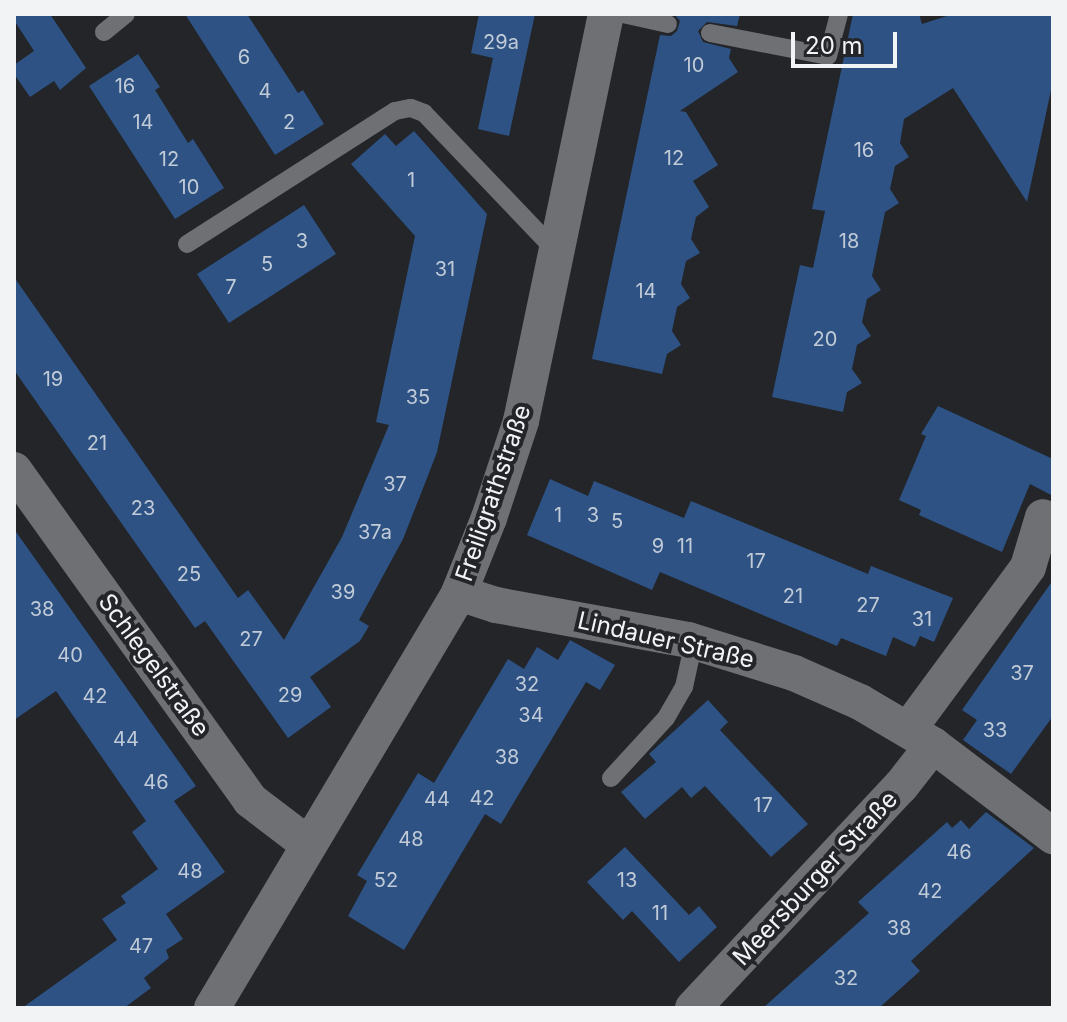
<!DOCTYPE html>
<html>
<head>
<meta charset="utf-8">
<style>
	body { margin:0 }
	#map { position:relative; width:1067px; height:1022px; overflow:hidden; background:#232529; font-family:Inter,sans-serif }
	div>[style] { position:absolute }
	.building>* { inset:0; background:#2d5283 }
	.lane>* { height:18px; margin:-9px; padding:0 9px; transform-origin:9px; border-radius:9px; background:#6e7074 }
	.street>* { height:36px; margin:-18px; padding:0 18px; transform-origin:18px; border-radius:18px; background:#6e7074 }
	span { translate:-50% -50%; white-space:nowrap; text-align:center; line-height:1.15; -webkit-text-stroke:8px #232529; paint-order:stroke }
	.number-label { font-size:20px; color:#c1cbd8 }
	.number-label span { -webkit-text-stroke-width:0 }
	.street-label { font-size:24px; color:#f2f3f5 }
	.frame { position:absolute; inset:0; border:16px solid #f2f3f5; pointer-events:none }
	.scale { position:absolute; left:791px; top:32px; width:106px; height:36px; box-sizing:border-box; border:4px solid #f2f3f5; border-top:0; padding-left:10px; font-size:24px; line-height:28px; white-space:nowrap; color:#f2f3f5; -webkit-text-stroke:6px #232529; paint-order:stroke }
</style>
</head>
<body>
<div id="map">
	<div class="building">
		<i style="clip-path:polygon(14px 14px,50px 14px,86px 68px,60px 90px,54px 81px,30px 97px,14px 74px,14px 65px,34px 51px,14px 20px)"></i>
		<i style="clip-path:polygon(185px 14px,247px 14px,298px 93px,303px 90px,324px 124px,275px 155px)"></i>
		<i style="clip-path:polygon(479px 14px,535px 14px,509px 136px,478px 129px,493px 58px,471px 53px)"></i>
		<i style="clip-path:polygon(674px 14px,740px 14px,737px 26px,707px 22px,698px 31px,703px 42px,731px 49px,729px 58px,738px 72px,680px 111px,686px 112px,718px 165px,693px 181px,709px 207px,696px 217px,691px 239px,700px 253px,686px 261px,681px 284px,690px 298px,677px 307px,672px 331px,681px 345px,667px 354px,662px 374px,592px 359px,660px 35px,671px 36px,677px 31px,680px 21px)"></i>
		<i style="clip-path:polygon(853px 14px,919px 14px,922px 24px,953px 14px,1053px 14px,1053px 81px,1027px 202px,953px 88px,904px 119px,900px 143px,909px 157px,895px 166px,890px 189px,899px 203px,885px 212px,872px 276px,881px 290px,867px 299px,862px 322px,871px 336px,857px 345px,852px 369px,862px 383px,847px 392px,843px 412px,772px 397px,800px 265px,813px 268px,825px 211px,812px 209px)"></i>
		<i style="clip-path:polygon(138px 54px,160px 87px,155px 90px,188px 143px,193px 139px,224px 188px,175px 219px,89px 86px)"></i>
		<i style="clip-path:polygon(414px 131px,487px 214px,437px 452px,429px 473px,403px 539px,359px 620px,369px 626px,360px 641px,310px 677px,331px 707px,288px 738px,205px 621px,195px 628px,14px 370px,14px 277px,238px 598px,248px 590px,284px 640px,342px 537px,389px 425px,376px 422px,415px 236px,351px 164px,385px 134px,396px 146px)"></i>
		<i style="clip-path:polygon(304px 205px,336px 254px,229px 323px,197px 274px)"></i>
		<i style="clip-path:polygon(938px 406px,1053px 459px,1053px 496px,1030px 484px,1002px 552px,919px 515px,921px 510px,899px 500px,926px 436px,921px 434px)"></i>
		<i style="clip-path:polygon(550px 479px,588px 496px,594px 481px,684px 518px,691px 501px,868px 574px,871px 566px,953px 598px,934px 642px,920px 636px,915px 647px,893px 637px,886px 656px,841px 638px,837px 646px,660px 572px,652px 590px,527px 535px)"></i>
		<i style="clip-path:polygon(14px 529px,196px 786px,174px 801px,225px 872px,166px 914px,183px 939px,166px 950px,169px 958px,144px 978px,151px 988px,124px 1008px,22px 1008px,117px 940px,102px 919px,126px 903px,121px 896px,158px 869px,132px 832px,146px 821px,56px 691px,14px 720px)"></i>
		<i style="clip-path:polygon(1053px 580px,1053px 716px,1011px 774px,963px 740px,977px 720px,962px 710px)"></i>
		<i style="clip-path:polygon(570px 640px,615px 665px,600px 690px,586px 682px,501px 824px,485px 814px,404px 950px,348px 916px,367px 881px,357px 875px,418px 773px,434px 783px,508px 659px,524px 669px,537px 647px,558px 660px)"></i>
		<i style="clip-path:polygon(708px 700px,728px 722px,720px 730px,808px 824px,771px 857px,705px 786px,691px 798px,682px 787px,645px 819px,621px 792px,656px 762px,649px 754px)"></i>
		<i style="clip-path:polygon(986px 812px,1034px 848px,911px 961px,920px 971px,879px 1008px,763px 1008px,869px 913px,858px 902px,947px 822px,952px 828px,961px 820px,969px 829px)"></i>
		<i style="clip-path:polygon(625px 847px,689px 915px,699px 906px,717px 927px,679px 962px,632px 911px,623px 920px,587px 882px)"></i>
	</div>
	<div class="lane">
		<i style="left:623px;top:14px;width:46px;rotate:12.5deg"></i>
		<i style="left:104px;top:32px;width:28px;rotate:-39deg"></i>
		<i style="left:710px;top:33px;width:120px;rotate:11deg"></i>
		<i style="left:828px;top:56px;width:43px;rotate:-75.3deg"></i>
		<i style="left:187px;top:244px;width:247px;rotate:-32.6deg"></i>
		<i style="left:395px;top:111px;width:16px;rotate:-11deg"></i>
		<i style="left:411px;top:108px;width:14px;rotate:21deg"></i>
		<i style="left:424px;top:113px;width:188px;rotate:46.3deg"></i>
		<i style="left:611px;top:778px;width:81px;rotate:-47.5deg"></i>
		<i style="left:666px;top:718px;width:36px;rotate:-60deg"></i>
		<i style="left:684px;top:687px;width:47px;rotate:-77.7deg"></i>
	</div>
	<div class="street">
		<i style="left:14px;top:470px;width:406px;rotate:54.4deg"></i>
		<i style="left:250px;top:800px;width:74px;rotate:37.3deg"></i>
		<i style="left:459px;top:593px;width:39px;rotate:18deg"></i>
		<i style="left:496px;top:605px;width:195px;rotate:10.3deg"></i>
		<i style="left:688px;top:640px;width:111px;rotate:17.3deg"></i>
		<i style="left:794px;top:673px;width:72px;rotate:23.7deg"></i>
		<i style="left:860px;top:702px;width:85px;rotate:30.5deg"></i>
		<i style="left:933px;top:745px;width:151px;rotate:37.2deg"></i>
		<i style="left:908px;top:730px;width:202px;rotate:-53.6deg"></i>
		<i style="left:1028px;top:567px;width:52px;rotate:-73.3deg"></i>
		<i style="left:212px;top:1008px;width:483px;rotate:-59.2deg"></i>
		<i style="left:459px;top:593px;width:81px;rotate:-68.2deg"></i>
		<i style="left:489px;top:518px;width:102px;rotate:-71.7deg"></i>
		<i style="left:521px;top:421px;width:416px;rotate:-78.2deg"></i>
		<i style="left:693px;top:1008px;width:304px;rotate:-46.9deg"></i>
		<i style="left:901px;top:786px;width:52px;rotate:-52deg"></i>
	</div>
	<div class="number-label">
		<span style="left:501px;top:42px">29a</span>
		<span style="left:244px;top:57px">6</span>
		<span style="left:694px;top:65px">10</span>
		<span style="left:125px;top:86px">16</span>
		<span style="left:265px;top:91px">4</span>
		<span style="left:143px;top:122px">14</span>
		<span style="left:289px;top:122px">2</span>
		<span style="left:864px;top:150px">16</span>
		<span style="left:674px;top:158px">12</span>
		<span style="left:169px;top:159px">12</span>
		<span style="left:411px;top:180px">1</span>
		<span style="left:189px;top:187px">10</span>
		<span style="left:302px;top:241px">3</span>
		<span style="left:849px;top:241px">18</span>
		<span style="left:267px;top:264px">5</span>
		<span style="left:445px;top:269px">31</span>
		<span style="left:231px;top:287px">7</span>
		<span style="left:646px;top:291px">14</span>
		<span style="left:825px;top:339px">20</span>
		<span style="left:53px;top:379px">19</span>
		<span style="left:418px;top:397px">35</span>
		<span style="left:97px;top:443px">21</span>
		<span style="left:395px;top:484px">37</span>
		<span style="left:143px;top:508px">23</span>
		<span style="left:558px;top:515px">1</span>
		<span style="left:593px;top:515px">3</span>
		<span style="left:617px;top:521px">5</span>
		<span style="left:375px;top:532px">37a</span>
		<span style="left:658px;top:546px">9</span>
		<span style="left:685px;top:546px">11</span>
		<span style="left:756px;top:561px">17</span>
		<span style="left:189px;top:574px">25</span>
		<span style="left:343px;top:592px">39</span>
		<span style="left:793px;top:596px">21</span>
		<span style="left:868px;top:605px">27</span>
		<span style="left:42px;top:609px">38</span>
		<span style="left:922px;top:619px">31</span>
		<span style="left:251px;top:639px">27</span>
		<span style="left:70px;top:655px">40</span>
		<span style="left:1022px;top:673px">37</span>
		<span style="left:527px;top:684px">32</span>
		<span style="left:290px;top:695px">29</span>
		<span style="left:95px;top:696px">42</span>
		<span style="left:531px;top:715px">34</span>
		<span style="left:995px;top:730px">33</span>
		<span style="left:126px;top:739px">44</span>
		<span style="left:507px;top:757px">38</span>
		<span style="left:156px;top:782px">46</span>
		<span style="left:482px;top:798px">42</span>
		<span style="left:437px;top:799px">44</span>
		<span style="left:763px;top:805px">17</span>
		<span style="left:411px;top:839px">48</span>
		<span style="left:959px;top:852px">46</span>
		<span style="left:190px;top:871px">48</span>
		<span style="left:386px;top:880px">52</span>
		<span style="left:627px;top:880px">13</span>
		<span style="left:930px;top:891px">42</span>
		<span style="left:660px;top:913px">11</span>
		<span style="left:899px;top:928px">38</span>
		<span style="left:141px;top:946px">47</span>
		<span style="left:846px;top:978px">32</span>
	</div>
	<div class="street-label">
		<span style="left:493px;top:493px;rotate:-71deg">Freiligrathstraße</span>
		<span style="left:666px;top:640px;rotate:13deg">Lindauer Straße</span>
		<span style="left:154px;top:665px;rotate:54deg">Schlegelstraße</span>
		<span style="left:815px;top:878px;rotate:-47deg">Meersburger Straße</span>
	</div>
	<div class="frame"></div>
	<div class="scale">20 m</div>
</div>
</body>
</html>
